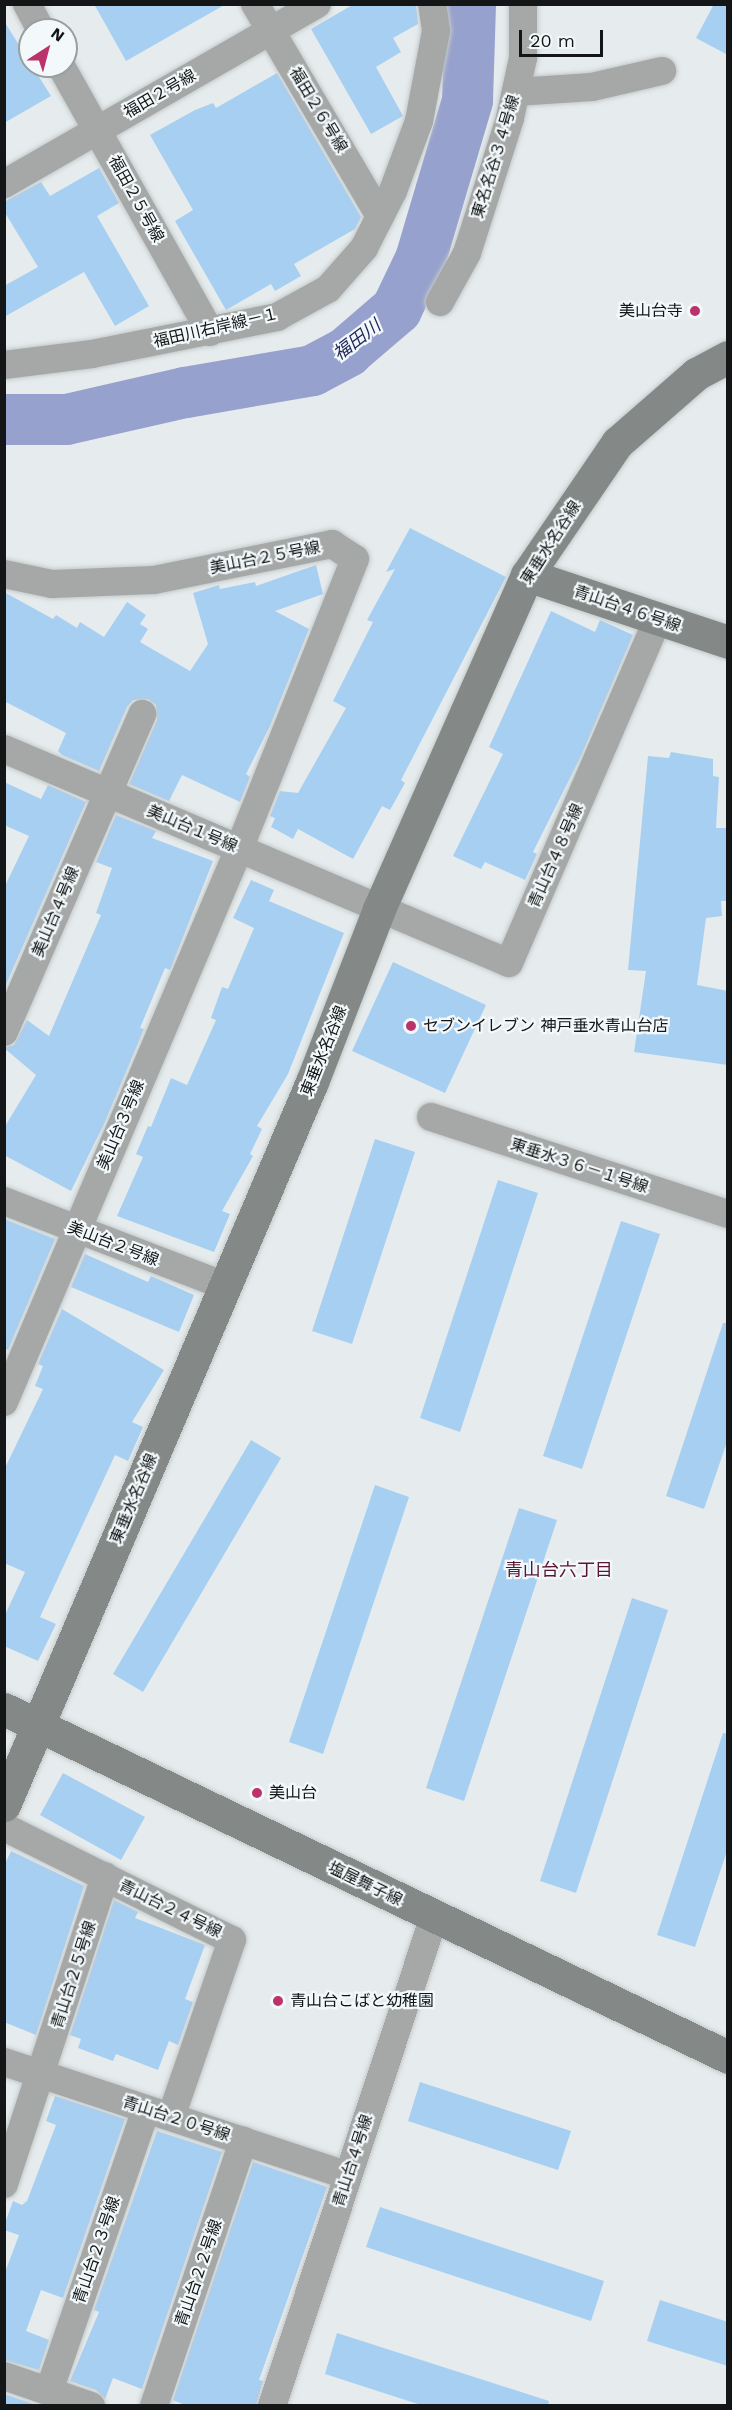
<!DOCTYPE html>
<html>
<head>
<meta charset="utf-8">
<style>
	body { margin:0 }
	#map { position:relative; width:732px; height:2410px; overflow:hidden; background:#e6eced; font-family:"Work Sans","Noto Sans JP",sans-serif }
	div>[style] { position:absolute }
	.river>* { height:51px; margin:-25.5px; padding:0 25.5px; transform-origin:25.5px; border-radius:25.5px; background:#97a1cd }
	.building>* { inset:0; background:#a7cff2 }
	.roads { filter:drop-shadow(0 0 2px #c4cacb) drop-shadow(0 0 2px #c4cacb) }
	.street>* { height:28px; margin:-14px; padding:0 14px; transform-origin:14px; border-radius:14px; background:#a5a8a7 }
	.secondary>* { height:33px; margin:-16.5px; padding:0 16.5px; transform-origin:16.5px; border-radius:16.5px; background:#848887 }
	.dots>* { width:16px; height:16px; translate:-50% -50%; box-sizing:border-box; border:3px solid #f3f9fb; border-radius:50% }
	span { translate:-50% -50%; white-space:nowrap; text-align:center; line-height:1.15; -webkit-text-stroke:4.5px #f3f9fb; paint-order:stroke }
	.street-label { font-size:16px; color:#131516 }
	.poi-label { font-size:16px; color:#131516 }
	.right { translate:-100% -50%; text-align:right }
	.left { translate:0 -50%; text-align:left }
	.water-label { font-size:18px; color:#1f255b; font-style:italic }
	.neighbourhood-label { font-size:18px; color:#591630 }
	.frame { position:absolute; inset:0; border:6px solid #131516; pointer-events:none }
	.north { position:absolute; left:18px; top:18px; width:60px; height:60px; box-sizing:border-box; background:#f3f9fb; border:2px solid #999e9f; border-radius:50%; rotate:36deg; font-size:16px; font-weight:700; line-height:24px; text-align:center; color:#131516 }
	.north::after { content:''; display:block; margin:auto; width:21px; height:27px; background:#bc326a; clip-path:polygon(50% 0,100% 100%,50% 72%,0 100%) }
	.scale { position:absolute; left:519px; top:30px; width:84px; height:27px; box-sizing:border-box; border:3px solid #131516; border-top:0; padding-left:8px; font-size:18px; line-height:21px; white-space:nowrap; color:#131516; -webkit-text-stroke:4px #f3f9fb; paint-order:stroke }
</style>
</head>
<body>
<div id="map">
	<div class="river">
		<i style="left:4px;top:419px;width:62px"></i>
		<i style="left:66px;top:419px;width:122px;rotate:-12.8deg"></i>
		<i style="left:185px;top:392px;width:129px;rotate:-9.8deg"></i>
		<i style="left:312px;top:370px;width:40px;rotate:-28deg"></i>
		<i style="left:347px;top:351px;width:65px;rotate:-40.6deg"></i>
		<i style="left:396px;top:309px;width:55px;rotate:-64.4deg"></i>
		<i style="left:420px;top:259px;width:166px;rotate:-73.5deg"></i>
		<i style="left:467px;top:100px;width:96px;rotate:-88.2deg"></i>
	</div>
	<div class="building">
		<i style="clip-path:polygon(94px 4px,226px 4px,126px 61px)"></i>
		<i style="clip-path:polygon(354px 4px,416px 5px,418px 24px,393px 38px,401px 52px,376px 67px,403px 116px,371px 134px,311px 29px)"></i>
		<i style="clip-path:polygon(714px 4px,728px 4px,728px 55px,696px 38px)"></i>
		<i style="clip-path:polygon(4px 21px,51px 96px,4px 123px)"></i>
		<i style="clip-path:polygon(277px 73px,361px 217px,355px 229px,294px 264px,301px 276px,275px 291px,271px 284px,226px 310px,175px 221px,193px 210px,150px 135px,195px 110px,213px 103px,216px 108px)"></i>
		<i style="clip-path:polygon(99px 168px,119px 203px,97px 216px,149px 306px,115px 326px,84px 272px,4px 317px,4px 286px,38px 267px,4px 211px,4px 202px,41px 182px,50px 196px)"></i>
		<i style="clip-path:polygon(410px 528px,506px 577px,401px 780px,405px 783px,390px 810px,382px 806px,353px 859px,298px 829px,293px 839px,271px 827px,275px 818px,270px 816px,280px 791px,298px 793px,346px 708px,333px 701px,373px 622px,367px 620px,395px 569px,386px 572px)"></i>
		<i style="clip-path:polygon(316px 565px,323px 594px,275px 611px,309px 629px,270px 726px,246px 774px,250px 777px,240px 802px,182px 775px,169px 801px,129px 784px,157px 720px,156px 705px,148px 699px,133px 700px,127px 707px,99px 771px,62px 755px,58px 751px,66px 733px,4px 701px,4px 592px,53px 619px,56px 615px,77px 628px,80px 622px,104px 637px,127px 602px,146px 615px,140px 624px,148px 629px,140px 642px,190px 671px,208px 644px,193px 593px,219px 585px,220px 589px,255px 582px,256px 586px)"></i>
		<i style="clip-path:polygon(551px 611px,595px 632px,600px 620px,633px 635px,581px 756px,533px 852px,537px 854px,525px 880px,485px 862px,481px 869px,453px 856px,503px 754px,489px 747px)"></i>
		<i style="clip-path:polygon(671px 752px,713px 759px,713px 776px,719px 777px,716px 828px,728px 828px,728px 901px,721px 901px,722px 916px,706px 918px,697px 985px,728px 991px,728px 1065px,634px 1052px,646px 971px,628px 970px,648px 756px,669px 758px)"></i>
		<i style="clip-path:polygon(4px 782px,41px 799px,48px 785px,86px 802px,4px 989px,4px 888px,29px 836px,4px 825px)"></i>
		<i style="clip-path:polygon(116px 815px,156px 831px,152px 838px,213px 861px,170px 970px,165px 968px,140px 1028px,144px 1029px,104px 1124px,71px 1191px,4px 1155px,4px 1128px,36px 1075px,4px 1048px,14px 1045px,27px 1020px,49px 1036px,101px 915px,96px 913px,112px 868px,96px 862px)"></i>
		<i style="clip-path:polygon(251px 880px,274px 890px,269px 901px,344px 933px,288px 1074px,257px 1126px,262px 1129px,250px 1154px,253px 1156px,222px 1211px,230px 1214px,214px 1252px,117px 1216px,143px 1157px,136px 1154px,148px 1126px,151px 1127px,171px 1078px,187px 1085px,216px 1020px,211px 1018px,222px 987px,228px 989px,254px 928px,233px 918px)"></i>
		<i style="clip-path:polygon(393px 962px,486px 1005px,445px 1093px,352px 1051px)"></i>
		<i style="clip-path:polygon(375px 1139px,415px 1152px,352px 1344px,312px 1331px)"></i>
		<i style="clip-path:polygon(498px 1180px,538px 1193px,460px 1432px,420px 1418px)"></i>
		<i style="clip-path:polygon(4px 1219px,55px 1239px,8px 1350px,4px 1348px)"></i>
		<i style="clip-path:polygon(621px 1221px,660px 1234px,582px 1469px,543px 1456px)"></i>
		<i style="clip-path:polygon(85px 1254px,148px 1282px,151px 1276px,194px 1295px,179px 1332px,71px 1287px)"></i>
		<i style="clip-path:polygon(62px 1309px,164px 1370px,132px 1422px,143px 1427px,128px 1461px,115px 1455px,40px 1617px,56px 1624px,38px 1661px,4px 1646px,4px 1617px,25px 1572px,4px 1563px,4px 1470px,43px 1389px,35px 1386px,43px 1366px,38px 1364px)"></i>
		<i style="clip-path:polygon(723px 1323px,728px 1323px,728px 1439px,704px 1509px,666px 1496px)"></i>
		<i style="clip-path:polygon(251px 1440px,281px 1458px,143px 1692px,113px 1674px)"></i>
		<i style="clip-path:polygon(375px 1485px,409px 1497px,323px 1754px,289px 1742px)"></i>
		<i style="clip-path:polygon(519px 1508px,557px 1520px,464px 1801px,426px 1788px)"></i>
		<i style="clip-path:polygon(632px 1598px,668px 1610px,576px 1893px,540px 1881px)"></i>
		<i style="clip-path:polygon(723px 1733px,728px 1734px,728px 1848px,695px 1947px,657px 1935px)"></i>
		<i style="clip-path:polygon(63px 1773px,145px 1817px,121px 1860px,40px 1815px)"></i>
		<i style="clip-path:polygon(11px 1851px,84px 1886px,36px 2035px,4px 2022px,4px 1866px)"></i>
		<i style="clip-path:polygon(114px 1900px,138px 1912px,135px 1918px,205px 1945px,185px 1999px,193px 2002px,178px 2045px,169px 2041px,158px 2070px,116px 2054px,113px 2061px,78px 2048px,81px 2039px,70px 2035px)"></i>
		<i style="clip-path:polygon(420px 2082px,571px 2131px,558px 2170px,408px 2121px)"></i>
		<i style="clip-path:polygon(55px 2096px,125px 2119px,63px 2298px,41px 2290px,26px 2331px,49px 2340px,39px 2370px,4px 2360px,4px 2275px,19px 2235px,4px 2230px,4px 2226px,13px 2201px,22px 2205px,27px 2201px,56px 2125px,46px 2121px)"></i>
		<i style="clip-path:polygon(157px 2131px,222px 2152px,142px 2389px,113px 2378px,105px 2399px,96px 2390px,70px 2381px,99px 2312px,94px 2310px)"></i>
		<i style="clip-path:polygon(253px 2162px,327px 2187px,259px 2380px,263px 2381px,256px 2406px,187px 2406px,173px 2400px)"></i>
		<i style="clip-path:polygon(380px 2207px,604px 2281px,591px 2321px,366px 2247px)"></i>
		<i style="clip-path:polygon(660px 2300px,728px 2322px,728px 2366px,647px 2341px)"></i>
		<i style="clip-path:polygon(337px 2333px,549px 2401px,548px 2406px,424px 2406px,325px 2374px)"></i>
		<i style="clip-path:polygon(4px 2394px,39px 2406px,4px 2406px)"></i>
	</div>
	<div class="roads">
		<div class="street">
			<i style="left:27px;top:4px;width:30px;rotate:62deg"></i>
			<i style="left:255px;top:4px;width:246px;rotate:59.5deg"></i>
			<i style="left:61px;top:66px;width:305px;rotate:60.7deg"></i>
			<i style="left:516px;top:92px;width:76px;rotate:-3.8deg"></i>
			<i style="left:592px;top:87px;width:72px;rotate:-12.9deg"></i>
			<i style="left:4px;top:184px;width:361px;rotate:-29.9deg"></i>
			<i style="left:440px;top:302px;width:56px;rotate:-61.1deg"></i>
			<i style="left:467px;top:253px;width:142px;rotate:-72.3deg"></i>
			<i style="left:510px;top:118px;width:61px;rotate:-77.8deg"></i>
			<i style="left:523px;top:58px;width:54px;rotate:-90deg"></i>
			<i style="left:4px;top:365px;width:89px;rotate:-7.1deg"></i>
			<i style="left:92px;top:354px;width:189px;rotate:-11.3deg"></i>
			<i style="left:277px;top:317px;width:58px;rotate:-28.8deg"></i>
			<i style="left:328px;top:289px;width:55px;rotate:-48.7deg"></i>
			<i style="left:364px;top:248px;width:64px;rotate:-63deg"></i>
			<i style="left:393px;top:191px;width:75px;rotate:-69.6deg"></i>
			<i style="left:419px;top:121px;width:92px;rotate:-79.3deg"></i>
			<i style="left:436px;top:31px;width:27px;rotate:-98deg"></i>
			<i style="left:4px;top:574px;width:49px;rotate:11.8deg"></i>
			<i style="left:52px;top:584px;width:102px;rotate:-2.2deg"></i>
			<i style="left:154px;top:580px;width:182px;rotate:-11.4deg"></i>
			<i style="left:332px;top:544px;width:27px;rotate:33deg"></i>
			<i style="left:355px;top:559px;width:312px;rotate:111.8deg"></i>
			<i style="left:239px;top:849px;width:601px;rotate:113.02deg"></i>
			<i style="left:4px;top:749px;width:548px;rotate:22.97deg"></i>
			<i style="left:509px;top:963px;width:375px;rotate:-66.6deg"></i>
			<i style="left:4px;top:1032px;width:347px;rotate:-66.5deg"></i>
			<i style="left:431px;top:1117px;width:312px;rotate:18.1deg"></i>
			<i style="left:4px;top:1201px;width:235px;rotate:21deg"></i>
			<i style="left:4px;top:1827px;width:254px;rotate:26.4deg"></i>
			<i style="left:232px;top:1940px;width:187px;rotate:109deg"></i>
			<i style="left:4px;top:2062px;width:362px;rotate:18.3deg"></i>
			<i style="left:4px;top:2184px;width:324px;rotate:-71.8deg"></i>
			<i style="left:4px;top:2376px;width:92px;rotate:19deg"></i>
			<i style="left:49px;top:2391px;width:298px;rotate:-71deg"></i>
			<i style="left:154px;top:2406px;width:280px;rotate:-71.4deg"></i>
			<i style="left:272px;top:2406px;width:515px;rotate:-71.67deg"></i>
		</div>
		<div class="secondary">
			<i style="left:527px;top:575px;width:212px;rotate:18.4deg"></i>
			<i style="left:4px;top:1709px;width:803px;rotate:25.67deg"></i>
			<i style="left:4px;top:1805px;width:786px;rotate:-66.93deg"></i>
			<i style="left:312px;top:1082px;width:186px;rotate:-68.8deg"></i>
			<i style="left:379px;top:909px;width:365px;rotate:-66.1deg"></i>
			<i style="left:527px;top:575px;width:160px;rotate:-55.7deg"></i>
			<i style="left:617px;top:443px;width:105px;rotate:-41.1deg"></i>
			<i style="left:696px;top:374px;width:36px;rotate:-28deg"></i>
		</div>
	</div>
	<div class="dots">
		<i style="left:695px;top:311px;background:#bc326a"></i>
		<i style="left:411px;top:1026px;background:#bc326a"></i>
		<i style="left:257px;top:1793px;background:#bc326a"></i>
		<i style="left:278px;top:2001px;background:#bc326a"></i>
	</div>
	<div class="street-label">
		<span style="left:160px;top:94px;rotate:-30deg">福田２号線</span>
		<span style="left:318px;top:110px;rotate:59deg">福田２６号線</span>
		<span style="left:496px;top:157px;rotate:-73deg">東名名谷３４号線</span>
		<span style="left:136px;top:199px;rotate:61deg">福田２５号線</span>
		<span style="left:216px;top:328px;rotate:-13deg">福田川右岸線－１</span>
		<span style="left:551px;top:543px;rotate:-57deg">東垂水名谷線</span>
		<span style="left:265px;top:558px;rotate:-11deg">美山台２５号線</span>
		<span style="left:627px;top:609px;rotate:19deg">青山台４６号線</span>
		<span style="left:192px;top:829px;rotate:23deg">美山台１号線</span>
		<span style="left:556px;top:856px;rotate:-66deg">青山台４８号線</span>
		<span style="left:56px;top:912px;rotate:-67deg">美山台４号線</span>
		<span style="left:324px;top:1051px;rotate:-68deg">東垂水名谷線</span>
		<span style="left:121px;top:1125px;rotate:-67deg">美山台３号線</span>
		<span style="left:579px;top:1166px;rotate:18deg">東垂水３６－１号線</span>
		<span style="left:113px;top:1244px;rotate:21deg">美山台２号線</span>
		<span style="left:134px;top:1499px;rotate:-67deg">東垂水名谷線</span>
		<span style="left:365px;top:1884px;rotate:26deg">塩屋舞子線</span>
		<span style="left:170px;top:1909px;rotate:26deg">青山台２４号線</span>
		<span style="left:74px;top:1975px;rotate:-72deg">青山台２５号線</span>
		<span style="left:176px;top:2119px;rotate:18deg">青山台２０号線</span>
		<span style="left:353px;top:2161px;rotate:-72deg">青山台４号線</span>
		<span style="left:97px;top:2250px;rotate:-71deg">青山台２３号線</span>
		<span style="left:199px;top:2273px;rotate:-71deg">青山台２２号線</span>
	</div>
	<div class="poi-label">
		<span class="right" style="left:683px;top:311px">美山台寺</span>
		<span class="left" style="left:423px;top:1026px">セブンイレブン 神戸垂水青山台店</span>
		<span class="left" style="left:269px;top:1793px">美山台</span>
		<span class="left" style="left:290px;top:2001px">青山台こばと幼稚園</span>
	</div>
	<div class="water-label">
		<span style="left:357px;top:340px;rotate:-37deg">福田川</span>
	</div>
	<div class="neighbourhood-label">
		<span style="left:559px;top:1570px">青山台六丁目</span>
	</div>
	<div class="frame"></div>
	<div class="north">N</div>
	<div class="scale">20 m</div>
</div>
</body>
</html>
